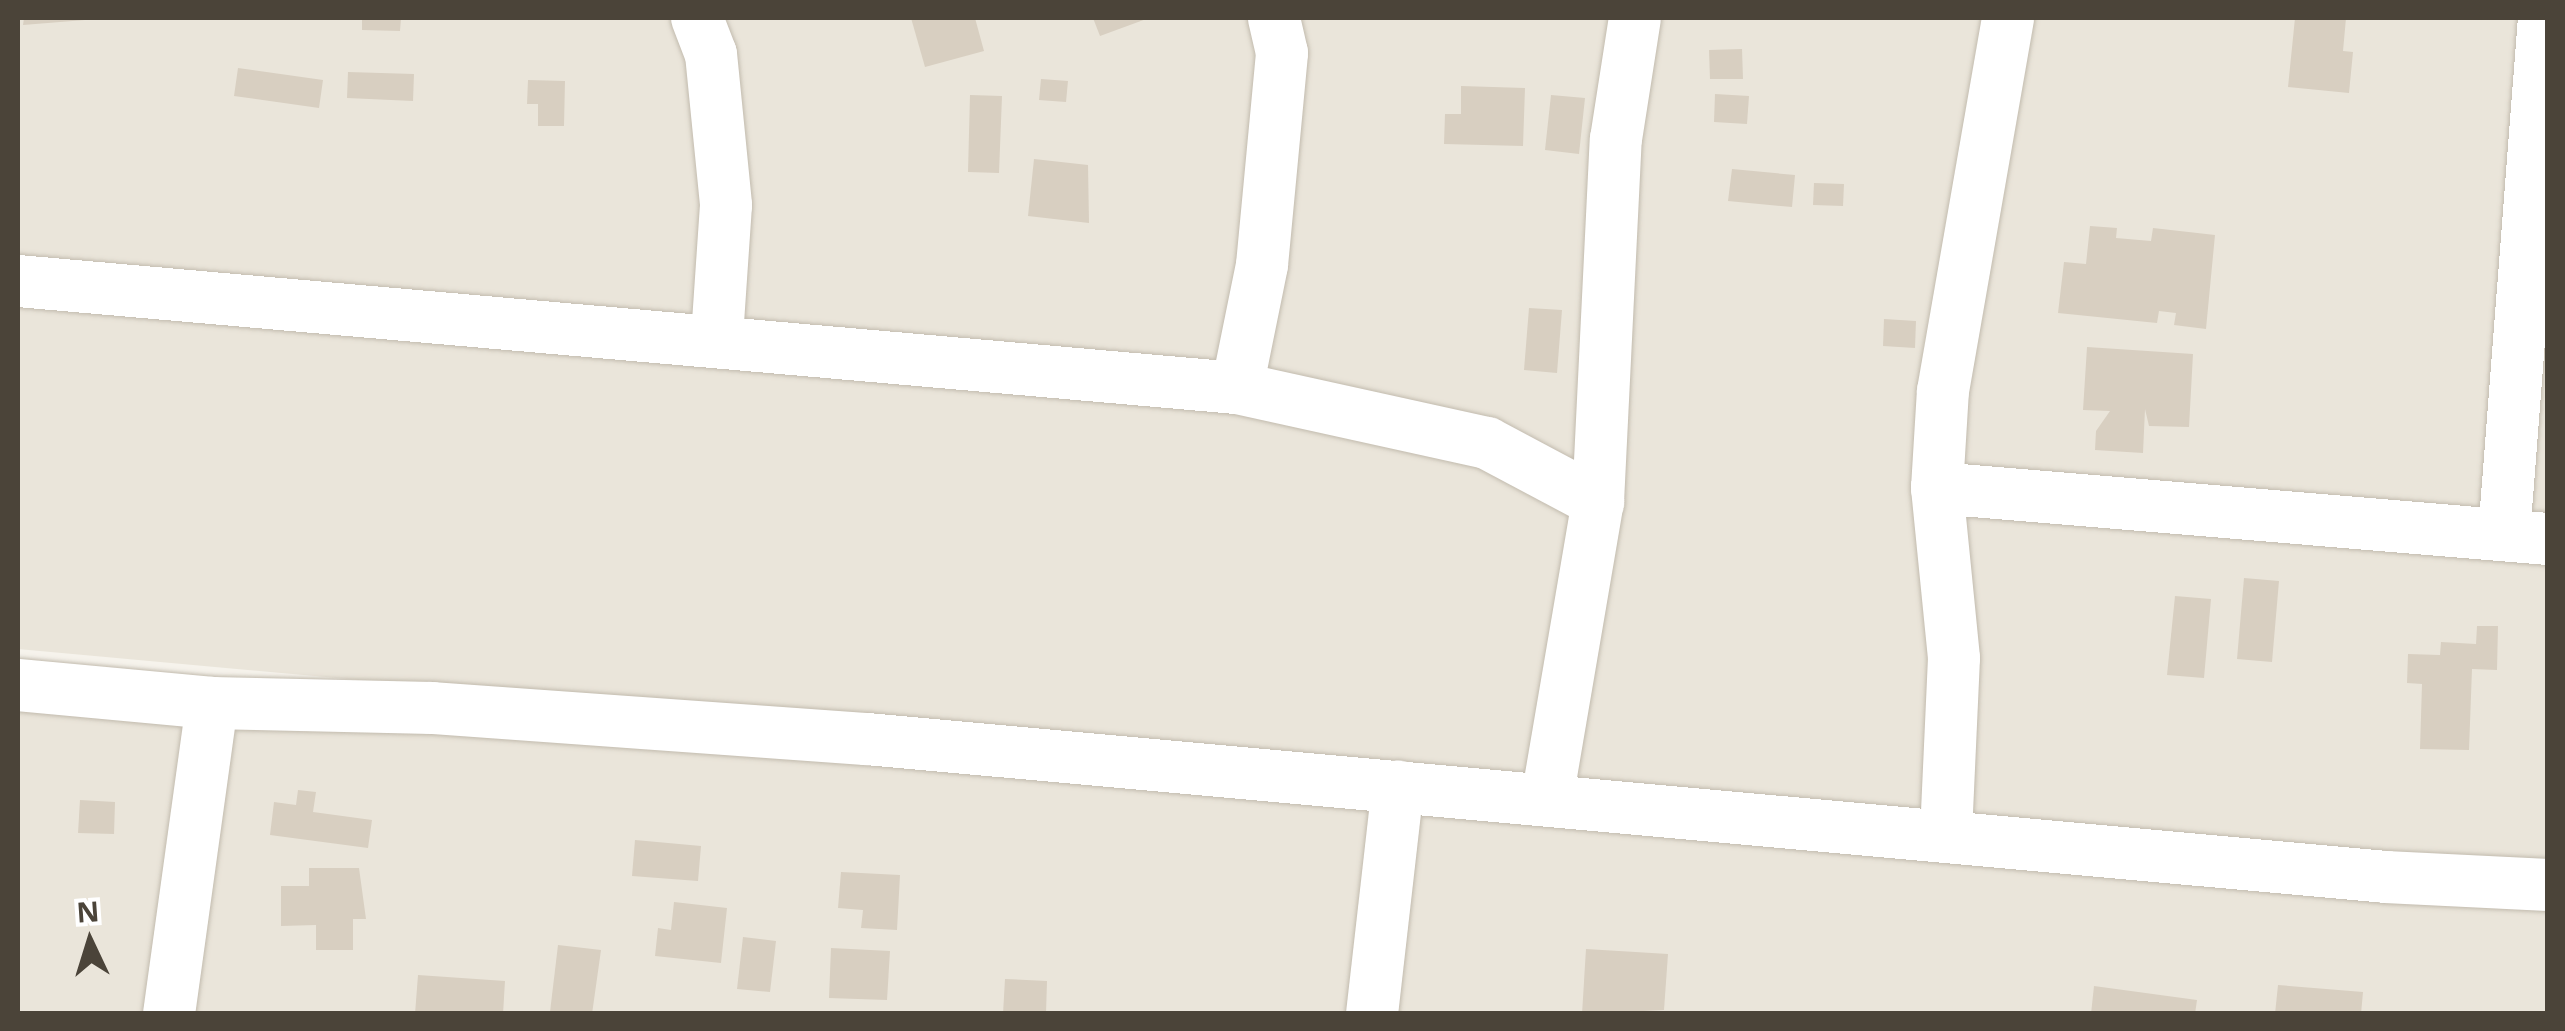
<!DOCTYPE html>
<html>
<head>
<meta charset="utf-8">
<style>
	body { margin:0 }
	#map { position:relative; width:2565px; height:1031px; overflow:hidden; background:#f6f3ec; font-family:"Open Sans",sans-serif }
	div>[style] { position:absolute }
	.residential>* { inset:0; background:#eae5da }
	.building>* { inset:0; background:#d8cfc1 }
	.roads { filter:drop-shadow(0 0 2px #c2bbae) drop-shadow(0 0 2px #c2bbae) }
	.minor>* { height:52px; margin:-26px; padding:0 26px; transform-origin:26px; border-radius:26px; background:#fff }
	span { translate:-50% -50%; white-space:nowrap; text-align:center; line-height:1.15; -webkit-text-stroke:8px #fff; paint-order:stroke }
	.frame { position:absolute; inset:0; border:20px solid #4b4439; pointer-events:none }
	.north { position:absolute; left:40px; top:891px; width:100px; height:100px; -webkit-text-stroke:8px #fff; paint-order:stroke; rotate:356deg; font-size:28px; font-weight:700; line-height:40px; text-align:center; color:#4b4439 }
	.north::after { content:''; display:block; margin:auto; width:35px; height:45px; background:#4b4439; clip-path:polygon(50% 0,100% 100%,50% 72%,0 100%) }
</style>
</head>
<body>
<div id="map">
	<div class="residential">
		<i style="clip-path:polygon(18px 18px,2547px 18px,2547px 879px,18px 649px)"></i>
		<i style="clip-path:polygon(18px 680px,2547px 881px,2547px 1013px,18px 1014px)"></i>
	</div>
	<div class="building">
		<i style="clip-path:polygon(24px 18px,85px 18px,85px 20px,23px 25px)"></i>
		<i style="clip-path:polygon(362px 18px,401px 18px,400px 31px,362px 30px)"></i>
		<i style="clip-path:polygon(911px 18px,975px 18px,984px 51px,925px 67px)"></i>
		<i style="clip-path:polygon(1093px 18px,1149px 18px,1100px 36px)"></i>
		<i style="clip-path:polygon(2295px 18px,2346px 18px,2343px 51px,2353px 52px,2349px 93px,2288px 87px)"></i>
		<i style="clip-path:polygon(1742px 49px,1743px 79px,1710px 79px,1709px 50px)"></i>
		<i style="clip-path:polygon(238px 68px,323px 80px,319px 108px,234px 96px)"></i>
		<i style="clip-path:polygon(348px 72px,414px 74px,413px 101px,347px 98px)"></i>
		<i style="clip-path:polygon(1041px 79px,1068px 81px,1066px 102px,1039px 100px)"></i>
		<i style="clip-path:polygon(528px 80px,565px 81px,564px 126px,538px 126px,538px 104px,527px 104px)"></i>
		<i style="clip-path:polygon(1461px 86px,1525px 88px,1523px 146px,1444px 144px,1445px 114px,1461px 114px)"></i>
		<i style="clip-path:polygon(1715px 94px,1749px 96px,1747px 124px,1714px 122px)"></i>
		<i style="clip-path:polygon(970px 95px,1002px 96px,999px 173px,968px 172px)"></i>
		<i style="clip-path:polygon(1551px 95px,1585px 98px,1579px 154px,1545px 150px)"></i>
		<i style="clip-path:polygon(1034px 159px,1088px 165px,1089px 223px,1028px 216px)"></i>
		<i style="clip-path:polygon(1732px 169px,1795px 175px,1792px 207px,1728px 201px)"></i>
		<i style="clip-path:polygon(1814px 183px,1844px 184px,1843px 206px,1813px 205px)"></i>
		<i style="clip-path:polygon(2090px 226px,2117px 228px,2116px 238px,2151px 241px,2153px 228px,2215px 235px,2206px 329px,2174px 325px,2176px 313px,2159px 311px,2157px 323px,2058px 313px,2064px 262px,2086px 264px)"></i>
		<i style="clip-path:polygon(1529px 308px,1562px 310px,1557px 373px,1524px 370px)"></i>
		<i style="clip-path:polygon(1884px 319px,1916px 321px,1915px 348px,1883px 346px)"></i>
		<i style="clip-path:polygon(2087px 347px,2193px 354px,2189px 427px,2149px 426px,2145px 409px,2143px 453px,2095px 450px,2096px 431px,2110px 411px,2083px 410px)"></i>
		<i style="clip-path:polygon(2244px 578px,2279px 581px,2272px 662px,2237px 659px)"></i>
		<i style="clip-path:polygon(2175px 596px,2211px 599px,2204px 678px,2167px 675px)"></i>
		<i style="clip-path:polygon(2477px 626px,2498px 626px,2497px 670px,2472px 669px,2469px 750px,2420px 749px,2422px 684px,2407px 683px,2408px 654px,2440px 655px,2441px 642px,2476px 644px)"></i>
		<i style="clip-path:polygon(298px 790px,316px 792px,313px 812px,372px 820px,368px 848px,270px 835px,274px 802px,296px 805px)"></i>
		<i style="clip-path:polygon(80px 800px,115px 802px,114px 834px,78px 833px)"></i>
		<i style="clip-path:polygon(635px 840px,701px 846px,698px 881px,632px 876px)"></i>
		<i style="clip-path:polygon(309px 868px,359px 868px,366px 919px,353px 919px,353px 950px,316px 950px,316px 925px,281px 926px,281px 886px,309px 886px)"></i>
		<i style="clip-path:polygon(841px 872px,900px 875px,897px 930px,861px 928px,863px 910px,838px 908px)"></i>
		<i style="clip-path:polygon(674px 902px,727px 908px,721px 963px,655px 956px,658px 928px,671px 930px)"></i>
		<i style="clip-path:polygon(743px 937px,776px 941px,770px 992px,737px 989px)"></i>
		<i style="clip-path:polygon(558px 945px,601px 950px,592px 1014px,550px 1012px)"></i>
		<i style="clip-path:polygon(831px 948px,890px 951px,887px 1000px,829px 998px)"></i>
		<i style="clip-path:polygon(1586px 949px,1668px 954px,1664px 1010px,1582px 1014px)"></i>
		<i style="clip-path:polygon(418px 975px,505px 981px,503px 1014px,415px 1014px)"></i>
		<i style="clip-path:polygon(1005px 979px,1047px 981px,1046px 1014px,1003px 1014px)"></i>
		<i style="clip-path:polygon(2278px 985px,2363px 992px,2361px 1014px,2275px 1014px)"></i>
		<i style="clip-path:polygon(2094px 986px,2197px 1000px,2195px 1014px,2091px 1014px)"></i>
	</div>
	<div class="roads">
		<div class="minor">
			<i style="left:697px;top:18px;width:39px;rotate:69deg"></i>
			<i style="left:711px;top:54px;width:152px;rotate:84.3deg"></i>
			<i style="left:726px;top:205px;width:133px;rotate:93.9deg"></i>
			<i style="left:18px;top:281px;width:1224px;rotate:5.02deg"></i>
			<i style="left:1237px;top:388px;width:256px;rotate:12.4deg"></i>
			<i style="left:1487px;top:443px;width:126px;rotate:28deg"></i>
			<i style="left:1237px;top:388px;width:126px;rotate:-78.5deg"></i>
			<i style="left:1262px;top:265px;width:213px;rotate:-84.6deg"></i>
			<i style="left:1282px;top:53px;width:36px;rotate:-103deg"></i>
			<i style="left:1937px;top:488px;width:613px;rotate:4.77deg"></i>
			<i style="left:2504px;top:535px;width:519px;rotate:-85.58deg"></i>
			<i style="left:18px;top:685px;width:195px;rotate:5.3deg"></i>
			<i style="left:212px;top:703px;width:220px;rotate:1.3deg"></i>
			<i style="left:432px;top:708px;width:436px;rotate:4.1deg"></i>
			<i style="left:867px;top:739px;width:1525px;rotate:5.19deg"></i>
			<i style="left:2386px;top:877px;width:162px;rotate:2.8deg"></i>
			<i style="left:1547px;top:799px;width:301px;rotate:-80.3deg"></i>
			<i style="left:1598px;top:502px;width:363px;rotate:-87.2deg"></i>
			<i style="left:1616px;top:139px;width:122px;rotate:-81.1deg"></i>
			<i style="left:1946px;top:834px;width:176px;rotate:-87.4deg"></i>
			<i style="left:1954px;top:658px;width:171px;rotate:-95.7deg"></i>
			<i style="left:1937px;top:488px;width:97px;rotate:-86.5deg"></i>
			<i style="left:1943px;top:391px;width:379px;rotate:-80.1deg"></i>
			<i style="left:169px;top:1014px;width:314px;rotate:-82.1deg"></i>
			<i style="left:1372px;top:1014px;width:229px;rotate:-83.5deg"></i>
		</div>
	</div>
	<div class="frame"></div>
	<div class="north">N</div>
</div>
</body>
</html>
